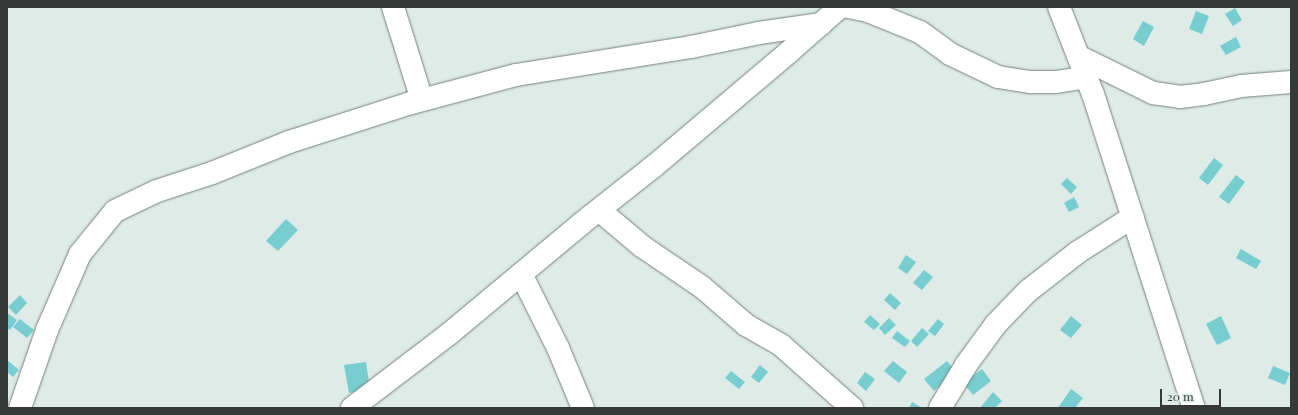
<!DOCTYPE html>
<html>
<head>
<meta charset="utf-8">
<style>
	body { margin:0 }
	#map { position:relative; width:1298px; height:415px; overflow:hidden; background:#deebe7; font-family:"Playfair Display",serif }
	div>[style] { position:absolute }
	.building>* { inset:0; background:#77cdd0 }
	.roads { filter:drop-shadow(0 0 1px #75817d) drop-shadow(0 0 1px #75817d) }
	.street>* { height:22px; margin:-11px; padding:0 11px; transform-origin:11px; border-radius:11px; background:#fff }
	.secondary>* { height:22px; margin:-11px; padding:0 11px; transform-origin:11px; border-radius:11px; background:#fff }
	span { translate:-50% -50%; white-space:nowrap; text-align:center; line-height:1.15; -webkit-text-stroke:3.5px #deebe7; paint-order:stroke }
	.frame { position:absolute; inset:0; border:8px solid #353a39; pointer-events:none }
	.scale { position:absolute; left:1160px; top:389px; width:61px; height:18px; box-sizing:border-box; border:2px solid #353a39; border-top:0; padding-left:5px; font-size:12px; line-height:14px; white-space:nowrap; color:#353a39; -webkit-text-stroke:3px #deebe7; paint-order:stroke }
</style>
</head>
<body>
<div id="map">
	<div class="building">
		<i style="clip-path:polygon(1235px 8px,1242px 20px,1233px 26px,1225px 14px)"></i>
		<i style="clip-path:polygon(1196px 11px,1209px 16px,1202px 34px,1189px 29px)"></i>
		<i style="clip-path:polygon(1143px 21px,1154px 27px,1144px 46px,1133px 39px)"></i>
		<i style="clip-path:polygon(1236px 37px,1241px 47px,1226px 55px,1220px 46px)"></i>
		<i style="clip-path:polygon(1214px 158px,1223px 165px,1208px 185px,1199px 178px)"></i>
		<i style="clip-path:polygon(1236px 175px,1245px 182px,1229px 204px,1219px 197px)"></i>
		<i style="clip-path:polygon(1067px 178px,1077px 187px,1071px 194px,1061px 184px)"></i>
		<i style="clip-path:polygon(1074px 197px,1079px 207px,1069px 212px,1064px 203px)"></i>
		<i style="clip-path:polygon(286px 219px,298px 230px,278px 251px,266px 241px)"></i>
		<i style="clip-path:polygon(1241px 249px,1261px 261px,1256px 269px,1236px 258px)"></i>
		<i style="clip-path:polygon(906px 255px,916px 262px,907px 274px,898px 268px)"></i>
		<i style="clip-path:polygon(924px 270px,933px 277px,922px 290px,913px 283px)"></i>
		<i style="clip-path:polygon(890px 293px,901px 303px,895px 310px,884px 300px)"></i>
		<i style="clip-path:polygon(20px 295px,27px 303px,16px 315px,8px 307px)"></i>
		<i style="clip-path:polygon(7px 313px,17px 320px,10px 330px,7px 328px)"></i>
		<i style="clip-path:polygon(870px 315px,880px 324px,874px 330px,864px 322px)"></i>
		<i style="clip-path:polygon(1071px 316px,1082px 325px,1071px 338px,1060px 330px)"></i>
		<i style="clip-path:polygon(1221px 316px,1231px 338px,1217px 345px,1206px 324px)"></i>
		<i style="clip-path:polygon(889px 318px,896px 325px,885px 335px,879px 328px)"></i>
		<i style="clip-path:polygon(20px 319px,34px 330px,27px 338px,13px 327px)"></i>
		<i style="clip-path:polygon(938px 319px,944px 324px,935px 336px,928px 331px)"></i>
		<i style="clip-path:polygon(922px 328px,929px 334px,917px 347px,911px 341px)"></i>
		<i style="clip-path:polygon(897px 331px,910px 341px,905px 347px,892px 338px)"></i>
		<i style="clip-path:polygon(7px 360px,19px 370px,13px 377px,7px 372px)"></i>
		<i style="clip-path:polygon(893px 361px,907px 372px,899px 383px,884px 371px)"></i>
		<i style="clip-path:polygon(947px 361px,956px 372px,934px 391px,924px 379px)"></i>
		<i style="clip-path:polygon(366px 362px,370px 389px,349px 393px,344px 365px)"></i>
		<i style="clip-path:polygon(760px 365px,768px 372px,759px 383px,751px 377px)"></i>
		<i style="clip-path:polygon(1273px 366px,1290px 373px,1285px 385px,1268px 378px)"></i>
		<i style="clip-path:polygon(982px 369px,991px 381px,973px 395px,963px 383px)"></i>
		<i style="clip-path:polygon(731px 371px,745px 382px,739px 389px,725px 378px)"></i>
		<i style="clip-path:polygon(865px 372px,875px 379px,866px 391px,857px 383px)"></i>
		<i style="clip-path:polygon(1071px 389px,1083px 398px,1075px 408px,1058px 408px)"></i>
		<i style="clip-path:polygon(993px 392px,1002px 401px,995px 408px,980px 408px)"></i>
		<i style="clip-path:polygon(912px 402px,922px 408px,909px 408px)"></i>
	</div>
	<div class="roads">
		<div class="street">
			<i style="left:393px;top:7px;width:97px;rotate:72.7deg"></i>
			<i style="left:848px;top:7px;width:20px;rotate:11deg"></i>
			<i style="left:868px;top:11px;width:56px;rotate:22deg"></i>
			<i style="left:920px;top:32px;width:37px;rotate:36deg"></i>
			<i style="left:950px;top:54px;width:53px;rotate:25.6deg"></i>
			<i style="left:998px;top:77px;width:33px;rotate:9deg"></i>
			<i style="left:1031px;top:82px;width:25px"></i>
			<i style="left:1056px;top:82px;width:30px;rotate:-9deg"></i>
			<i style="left:1078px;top:56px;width:84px;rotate:26.3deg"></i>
			<i style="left:1153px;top:93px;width:27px;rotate:8deg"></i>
			<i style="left:1180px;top:97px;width:24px;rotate:-7deg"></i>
			<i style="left:1204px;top:94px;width:38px;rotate:-12deg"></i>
			<i style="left:1241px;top:86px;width:50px;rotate:-4.6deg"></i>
			<i style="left:599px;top:210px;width:57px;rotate:40.1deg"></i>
			<i style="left:643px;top:247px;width:71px;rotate:34.1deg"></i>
			<i style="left:702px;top:287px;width:58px;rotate:40.8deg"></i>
			<i style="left:746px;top:325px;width:40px;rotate:29.7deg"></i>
			<i style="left:781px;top:345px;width:95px;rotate:41.6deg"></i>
			<i style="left:521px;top:274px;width:83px;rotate:63.4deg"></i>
			<i style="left:558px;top:348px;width:65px;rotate:67.4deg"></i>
			<i style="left:20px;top:408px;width:83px;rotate:-70.9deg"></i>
			<i style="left:47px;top:330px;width:83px;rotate:-66.5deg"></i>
			<i style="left:80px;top:254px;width:55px;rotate:-50.9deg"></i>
			<i style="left:115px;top:211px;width:47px;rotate:-25.5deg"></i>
			<i style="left:157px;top:191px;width:58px;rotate:-18.1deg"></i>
			<i style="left:212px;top:173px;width:83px;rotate:-21.9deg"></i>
			<i style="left:289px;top:142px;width:128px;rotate:-17.7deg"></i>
			<i style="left:411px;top:103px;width:109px;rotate:-14.9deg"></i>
			<i style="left:516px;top:75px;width:177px;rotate:-9.1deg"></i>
			<i style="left:691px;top:47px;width:69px;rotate:-11.6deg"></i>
			<i style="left:759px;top:33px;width:63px;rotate:-8.3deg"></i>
			<i style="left:352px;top:408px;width:122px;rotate:-37.3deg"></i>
			<i style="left:449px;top:334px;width:173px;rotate:-39.8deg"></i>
			<i style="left:582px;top:223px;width:90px;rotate:-38.3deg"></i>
			<i style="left:653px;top:167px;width:178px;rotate:-40.2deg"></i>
			<i style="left:789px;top:52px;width:68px;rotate:-41.4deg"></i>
			<i style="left:940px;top:408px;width:50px;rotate:-58.8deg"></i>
			<i style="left:966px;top:365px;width:51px;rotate:-53.8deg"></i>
			<i style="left:996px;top:324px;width:46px;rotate:-45.9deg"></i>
			<i style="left:1028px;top:291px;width:63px;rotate:-38deg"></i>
			<i style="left:1078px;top:252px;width:65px;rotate:-32.5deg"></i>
		</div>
		<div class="secondary">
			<i style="left:1059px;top:7px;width:93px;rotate:68.7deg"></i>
			<i style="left:1093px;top:94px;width:330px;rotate:72.2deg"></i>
		</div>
	</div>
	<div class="frame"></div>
	<div class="scale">20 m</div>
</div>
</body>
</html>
